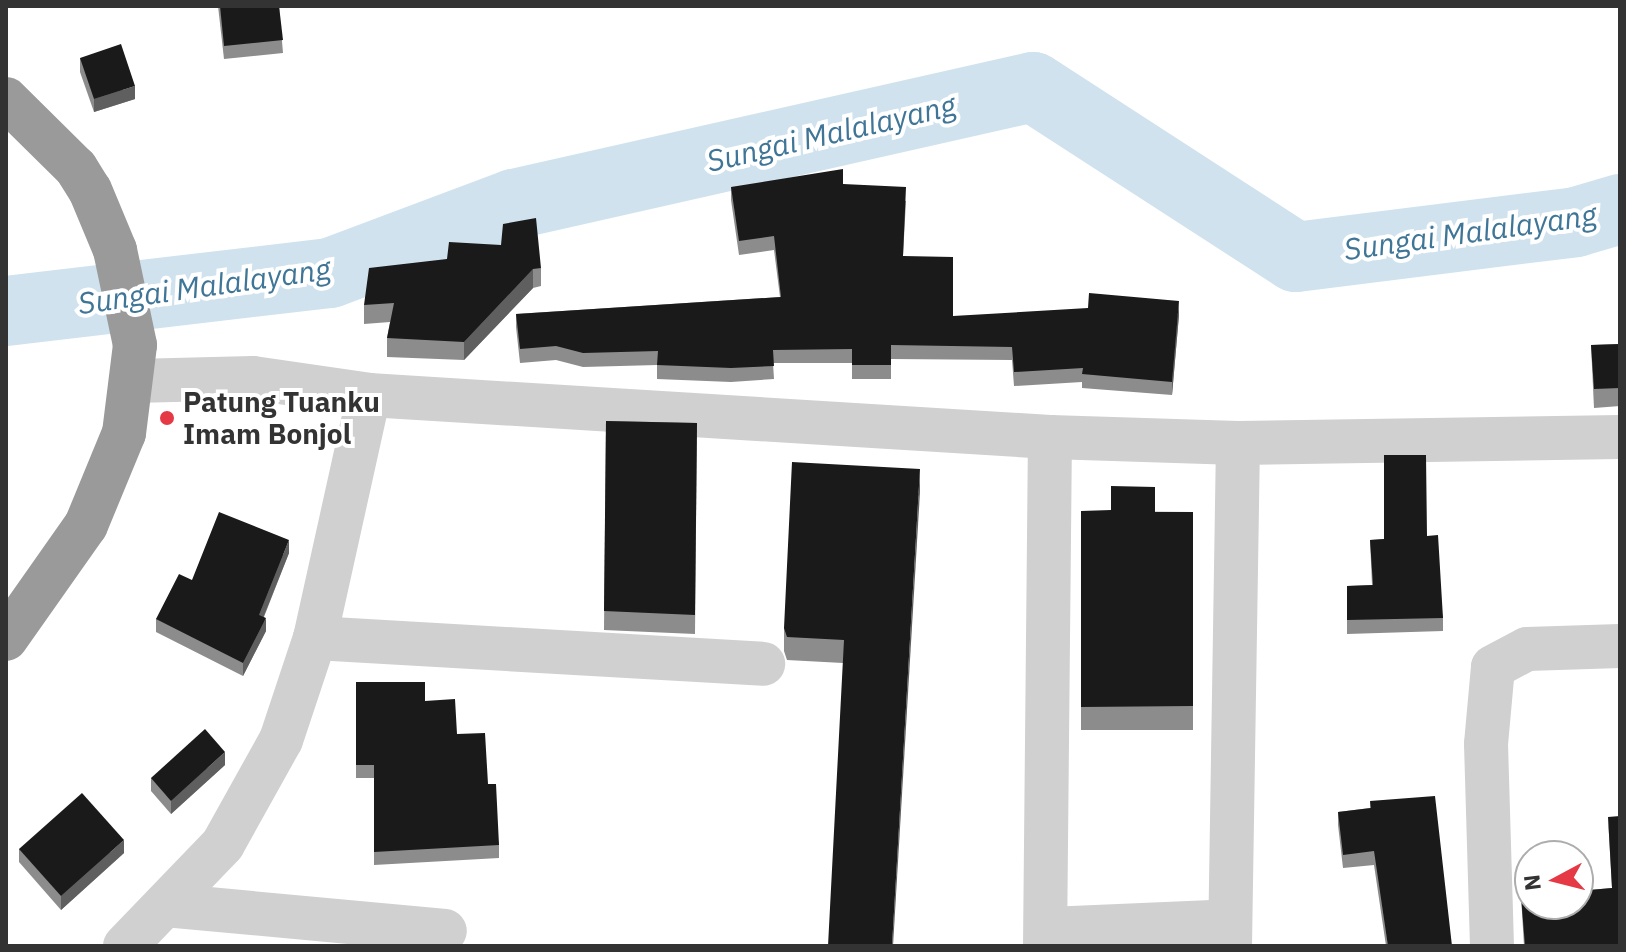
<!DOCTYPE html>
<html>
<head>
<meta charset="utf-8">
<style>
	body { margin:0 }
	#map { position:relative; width:1626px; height:952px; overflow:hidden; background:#fff; font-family:"IBM Plex Sans",sans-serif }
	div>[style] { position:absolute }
	.river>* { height:70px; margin:-35px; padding:0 35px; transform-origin:35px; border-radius:35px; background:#cfe2ee }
	.minor>* { height:44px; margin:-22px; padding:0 22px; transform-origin:22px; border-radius:22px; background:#d0d0d0 }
	.highway>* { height:44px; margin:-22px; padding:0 22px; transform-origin:22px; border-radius:22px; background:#9a9a9a }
	.wall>* { inset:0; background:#8c8c8c }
	.shaded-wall>* { inset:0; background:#5f5f5f }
	.building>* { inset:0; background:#1a1a1a }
	.dots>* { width:22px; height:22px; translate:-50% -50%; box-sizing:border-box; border:4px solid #fff; border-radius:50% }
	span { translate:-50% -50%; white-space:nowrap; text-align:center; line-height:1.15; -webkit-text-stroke:8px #fff; paint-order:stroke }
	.poi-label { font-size:28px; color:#333; font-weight:700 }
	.left { translate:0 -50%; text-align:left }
	.water-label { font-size:30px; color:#3f7597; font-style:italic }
	.frame { position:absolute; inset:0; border:8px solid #333; pointer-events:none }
	.north { position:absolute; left:1514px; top:840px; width:80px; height:80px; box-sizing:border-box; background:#fff; border:2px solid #adadad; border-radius:50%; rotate:263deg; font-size:22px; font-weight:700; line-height:32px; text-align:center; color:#333 }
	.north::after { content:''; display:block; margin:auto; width:28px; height:36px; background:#e63946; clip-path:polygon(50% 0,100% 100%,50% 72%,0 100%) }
</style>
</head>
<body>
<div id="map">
	<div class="river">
		<i style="left:6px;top:311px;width:326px;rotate:-6.7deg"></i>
		<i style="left:330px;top:273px;width:197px;rotate:-20.6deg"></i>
		<i style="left:514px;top:204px;width:532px;rotate:-12.7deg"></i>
		<i style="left:1033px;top:87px;width:313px;rotate:32.9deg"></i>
		<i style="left:1296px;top:257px;width:282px;rotate:-7.1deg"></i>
		<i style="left:1576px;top:222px;width:46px;rotate:-16.5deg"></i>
	</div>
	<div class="minor">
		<i style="left:134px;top:381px;width:119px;rotate:-1.4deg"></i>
		<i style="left:253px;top:378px;width:117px;rotate:8.3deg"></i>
		<i style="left:369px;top:395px;width:682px;rotate:3.53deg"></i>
		<i style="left:1050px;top:437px;width:188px;rotate:1.8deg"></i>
		<i style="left:1238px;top:443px;width:382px;rotate:-0.9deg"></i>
		<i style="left:315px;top:638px;width:449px;rotate:3.3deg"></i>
		<i style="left:165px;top:905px;width:281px;rotate:5.3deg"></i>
		<i style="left:1049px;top:929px;width:181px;rotate:-2.5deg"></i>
		<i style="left:125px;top:946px;width:141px;rotate:-46.1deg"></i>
		<i style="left:223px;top:844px;width:119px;rotate:-60.9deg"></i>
		<i style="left:281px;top:740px;width:108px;rotate:-71.6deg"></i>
		<i style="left:315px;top:638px;width:249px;rotate:-77.5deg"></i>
		<i style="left:1045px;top:946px;width:509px;rotate:-89.44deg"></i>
		<i style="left:1230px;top:946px;width:503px;rotate:-89.09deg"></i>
		<i style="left:1492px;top:946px;width:202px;rotate:-91.7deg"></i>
		<i style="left:1486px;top:744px;width:77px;rotate:-84.8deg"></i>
		<i style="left:1493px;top:667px;width:38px;rotate:-28deg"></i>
		<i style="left:1527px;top:649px;width:93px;rotate:-1.8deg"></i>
	</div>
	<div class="highway">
		<i style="left:6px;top:99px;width:98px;rotate:44.6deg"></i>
		<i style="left:76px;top:168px;width:26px;rotate:58deg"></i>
		<i style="left:90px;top:190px;width:65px;rotate:67.4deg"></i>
		<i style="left:115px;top:250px;width:97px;rotate:78.1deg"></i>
		<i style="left:135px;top:345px;width:89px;rotate:97.1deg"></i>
		<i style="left:124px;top:433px;width:100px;rotate:112.4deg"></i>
		<i style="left:86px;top:525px;width:139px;rotate:125.1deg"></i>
	</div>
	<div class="wall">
		<i style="clip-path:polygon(218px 6px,279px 6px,283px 53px,224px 59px)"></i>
		<i style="clip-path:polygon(80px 58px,135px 99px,94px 112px,80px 72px)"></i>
		<i style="clip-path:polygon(843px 184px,906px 201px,903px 256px,953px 316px,1179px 315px,1172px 395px,1082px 388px,1082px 382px,1014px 386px,1012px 360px,891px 359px,891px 379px,852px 379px,852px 363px,773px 363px,774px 379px,731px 382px,657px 379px,657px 365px,583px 367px,556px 360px,520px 363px,516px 327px,516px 314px,780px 297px,774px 250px,739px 255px,731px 200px,731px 187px)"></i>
		<i style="clip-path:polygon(447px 259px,541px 268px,541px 286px,533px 288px,464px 360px,387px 357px,387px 338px,390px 322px,364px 324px,364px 305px)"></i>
		<i style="clip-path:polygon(1620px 344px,1620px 406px,1594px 408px,1591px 345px)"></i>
		<i style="clip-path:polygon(606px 421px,697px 423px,695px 634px,604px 630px)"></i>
		<i style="clip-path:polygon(920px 492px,843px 663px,787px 660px,784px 651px,784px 628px)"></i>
		<i style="clip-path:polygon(1081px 511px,1193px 512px,1193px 730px,1081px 730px)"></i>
		<i style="clip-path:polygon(1427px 536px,1443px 618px,1443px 631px,1347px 634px,1347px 586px,1372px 585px,1370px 540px)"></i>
		<i style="clip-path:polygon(289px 553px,264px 617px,266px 631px,243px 676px,156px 632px,156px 619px,192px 580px)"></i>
		<i style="clip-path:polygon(356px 682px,425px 701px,457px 734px,488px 784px,499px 845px,499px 858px,374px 865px,374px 778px,356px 778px)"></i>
		<i style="clip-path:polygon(225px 765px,171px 814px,151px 791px,151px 778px)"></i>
		<i style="clip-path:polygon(1370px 801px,1452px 946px,1386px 946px,1374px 865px,1343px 868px,1338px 825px,1338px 812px,1370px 808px)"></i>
		<i style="clip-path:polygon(1608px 817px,1620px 946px,1524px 946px,1521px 896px,1612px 888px)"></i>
		<i style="clip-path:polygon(19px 849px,124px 853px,61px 910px,19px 862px)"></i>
	</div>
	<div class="shaded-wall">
		<i style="clip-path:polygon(135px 86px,135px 99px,94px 112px,94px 99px)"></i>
		<i style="clip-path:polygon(533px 269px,533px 288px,464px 360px,464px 342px)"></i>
		<i style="clip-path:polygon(1179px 301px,1179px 315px,1172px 395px,1172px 382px)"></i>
		<i style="clip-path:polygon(920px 469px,920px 492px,893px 946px,892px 946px)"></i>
		<i style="clip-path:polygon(289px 540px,289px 553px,259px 628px,259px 615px)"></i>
		<i style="clip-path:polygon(266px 618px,266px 631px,243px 676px,243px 663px)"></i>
		<i style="clip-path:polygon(225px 752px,225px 765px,171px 814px,171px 801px)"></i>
		<i style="clip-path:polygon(124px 840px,124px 853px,61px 910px,61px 896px)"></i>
	</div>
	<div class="building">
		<i style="clip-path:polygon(220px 6px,279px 6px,283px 40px,224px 46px)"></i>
		<i style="clip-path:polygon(121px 44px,135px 86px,94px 99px,80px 58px)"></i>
		<i style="clip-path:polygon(843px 169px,843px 184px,906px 187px,903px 256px,953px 257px,953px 316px,1088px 308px,1089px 293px,1179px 301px,1172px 382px,1082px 374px,1083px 368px,1014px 372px,1012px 347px,891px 345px,891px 365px,852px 365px,852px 349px,773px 350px,774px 366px,731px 368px,657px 365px,658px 351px,583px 353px,556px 346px,520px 349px,516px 314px,781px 297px,774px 236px,739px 241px,731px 187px)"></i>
		<i style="clip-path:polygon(536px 218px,541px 268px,533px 269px,464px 342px,387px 338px,394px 303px,364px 305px,369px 268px,447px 259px,449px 242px,501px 245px,503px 224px)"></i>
		<i style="clip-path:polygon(1620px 344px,1620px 388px,1594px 389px,1591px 345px)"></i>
		<i style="clip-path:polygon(606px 421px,697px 423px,695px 615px,604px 611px)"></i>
		<i style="clip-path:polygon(1384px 455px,1426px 455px,1427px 536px,1438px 535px,1443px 618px,1347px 620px,1347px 586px,1373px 585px,1370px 540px,1384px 539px)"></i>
		<i style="clip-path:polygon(792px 462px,920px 469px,892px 946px,828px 946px,844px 640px,787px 637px,784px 628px)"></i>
		<i style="clip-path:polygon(1111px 486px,1155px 487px,1155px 512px,1193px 512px,1193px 706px,1081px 707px,1081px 511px,1111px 510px)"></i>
		<i style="clip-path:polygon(219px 512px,289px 540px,259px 615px,266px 618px,243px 663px,156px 619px,179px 574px,192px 580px)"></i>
		<i style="clip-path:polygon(356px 682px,425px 682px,425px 701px,455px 699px,457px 734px,485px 733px,488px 784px,496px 784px,499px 845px,374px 852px,374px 765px,356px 765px)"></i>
		<i style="clip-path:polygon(205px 729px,225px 752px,171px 801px,151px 778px)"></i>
		<i style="clip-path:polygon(82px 793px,124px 840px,61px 896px,19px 849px)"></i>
		<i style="clip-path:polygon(1435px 796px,1452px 946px,1388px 946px,1374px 851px,1343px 855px,1338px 812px,1371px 808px,1370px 801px)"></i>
		<i style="clip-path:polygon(1620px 816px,1620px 946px,1525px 946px,1521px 896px,1530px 895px,1530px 904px,1578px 904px,1578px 891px,1612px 888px,1608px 817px)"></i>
	</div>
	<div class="dots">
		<i style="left:167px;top:418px;background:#e63946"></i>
	</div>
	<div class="poi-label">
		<span class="left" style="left:183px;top:418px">Patung Tuanku<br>Imam Bonjol</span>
	</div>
	<div class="water-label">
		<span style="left:831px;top:133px;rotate:-13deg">Sungai Malalayang</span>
		<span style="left:1470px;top:232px;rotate:-8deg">Sungai Malalayang</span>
		<span style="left:204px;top:286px;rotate:-8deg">Sungai Malalayang</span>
	</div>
	<div class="frame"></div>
	<div class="north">N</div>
</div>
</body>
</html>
